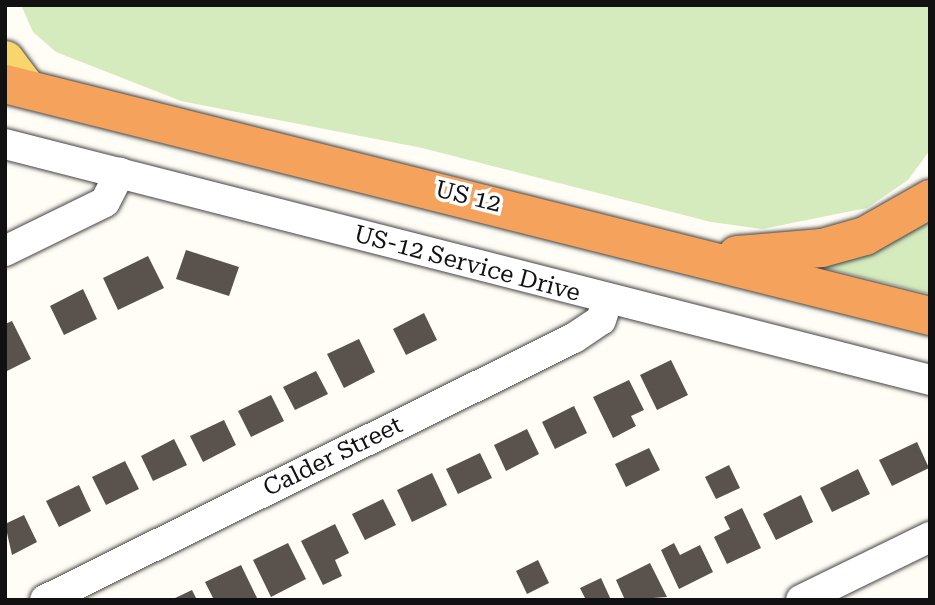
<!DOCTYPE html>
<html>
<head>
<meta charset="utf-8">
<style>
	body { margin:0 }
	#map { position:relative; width:935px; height:605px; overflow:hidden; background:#fffdf5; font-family:"Roboto Serif",serif }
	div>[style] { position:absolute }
	.green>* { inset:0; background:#d5ebbd }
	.building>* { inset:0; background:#5a524d }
	.roads { filter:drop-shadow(0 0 2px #444) drop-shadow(0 0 2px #444) }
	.minor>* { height:30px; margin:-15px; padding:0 15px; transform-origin:15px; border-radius:15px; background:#fff }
	.major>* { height:37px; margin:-18.5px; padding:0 18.5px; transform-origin:18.5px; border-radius:18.5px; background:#f9d66b }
	.highway>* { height:38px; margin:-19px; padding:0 19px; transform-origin:19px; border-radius:19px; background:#f5a25d }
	span { translate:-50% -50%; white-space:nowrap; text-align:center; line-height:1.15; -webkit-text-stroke:7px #fff; paint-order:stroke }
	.street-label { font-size:24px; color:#111 }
	.frame { position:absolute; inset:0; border:7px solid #111; pointer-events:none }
</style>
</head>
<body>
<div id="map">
	<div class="green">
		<i style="clip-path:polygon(21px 5px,930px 5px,930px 150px,908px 180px,867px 208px,762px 229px,711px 222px,422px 148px,181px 101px,56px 52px,33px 32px)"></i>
		<i style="clip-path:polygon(930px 221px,930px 294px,821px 267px,876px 247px)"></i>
	</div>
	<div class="building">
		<i style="clip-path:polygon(186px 250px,239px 267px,229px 296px,176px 279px)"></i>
		<i style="clip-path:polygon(148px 256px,164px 288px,118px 310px,103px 278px)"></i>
		<i style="clip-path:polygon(83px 289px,97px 319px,64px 335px,50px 306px)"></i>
		<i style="clip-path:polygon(424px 313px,437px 340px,406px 355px,393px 329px)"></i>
		<i style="clip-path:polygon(12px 321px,31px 359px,5px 372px,5px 324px)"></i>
		<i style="clip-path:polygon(359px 339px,375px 372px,344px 388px,327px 354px)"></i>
		<i style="clip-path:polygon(671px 360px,688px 395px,657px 410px,640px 375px)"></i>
		<i style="clip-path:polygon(316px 371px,328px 394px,295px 410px,283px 387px)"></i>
		<i style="clip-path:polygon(629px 380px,644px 410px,631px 416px,636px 426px,613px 438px,593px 397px)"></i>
		<i style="clip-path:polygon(271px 395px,284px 421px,251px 437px,238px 411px)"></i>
		<i style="clip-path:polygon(574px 406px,587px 433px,555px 449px,542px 422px)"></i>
		<i style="clip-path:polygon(224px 420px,236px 445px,203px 462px,190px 436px)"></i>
		<i style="clip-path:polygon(527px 429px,539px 454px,506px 471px,494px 445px)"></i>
		<i style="clip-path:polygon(174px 439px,187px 465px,153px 481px,141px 456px)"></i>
		<i style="clip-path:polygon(917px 442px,929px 468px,892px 486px,879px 460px)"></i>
		<i style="clip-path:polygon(649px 448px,660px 470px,626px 487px,615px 464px)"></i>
		<i style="clip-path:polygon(480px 453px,492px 478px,458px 494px,446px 469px)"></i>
		<i style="clip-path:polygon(125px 461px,139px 489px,106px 505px,92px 477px)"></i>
		<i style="clip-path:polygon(729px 465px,740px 488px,716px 499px,705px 477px)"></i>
		<i style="clip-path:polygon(858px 469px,870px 494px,832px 512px,820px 488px)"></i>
		<i style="clip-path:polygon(432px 473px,447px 505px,412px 522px,397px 490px)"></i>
		<i style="clip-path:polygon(79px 485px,91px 511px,59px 527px,46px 501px)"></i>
		<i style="clip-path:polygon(801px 495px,813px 522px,776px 540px,763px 514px)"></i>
		<i style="clip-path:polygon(383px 499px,396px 525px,365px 540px,352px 514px)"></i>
		<i style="clip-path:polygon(742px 508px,761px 548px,727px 564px,714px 537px,730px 529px,724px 517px)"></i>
		<i style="clip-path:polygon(24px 515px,37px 542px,12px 555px,5px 524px)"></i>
		<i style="clip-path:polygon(335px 524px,349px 553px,335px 560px,342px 576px,323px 585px,301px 541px)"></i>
		<i style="clip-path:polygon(288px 543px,306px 579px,271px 597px,253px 560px)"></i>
		<i style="clip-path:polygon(674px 543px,680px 555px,700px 545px,713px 572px,679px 589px,661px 550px)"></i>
		<i style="clip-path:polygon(538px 560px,549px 583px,527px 594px,516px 571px)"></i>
		<i style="clip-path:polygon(650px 563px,667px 597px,625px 600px,616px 580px)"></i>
		<i style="clip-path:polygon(241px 565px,258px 600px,214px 600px,205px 582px)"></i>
		<i style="clip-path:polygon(601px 578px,611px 600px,586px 600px,580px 588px)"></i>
		<i style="clip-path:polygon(192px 590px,197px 600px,171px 600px)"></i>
	</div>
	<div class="roads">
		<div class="minor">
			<i style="left:5px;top:144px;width:955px;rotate:14.31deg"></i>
			<i style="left:5px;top:251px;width:111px;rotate:-26.1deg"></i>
			<i style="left:105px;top:202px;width:33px;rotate:-63deg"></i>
			<i style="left:45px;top:600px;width:590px;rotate:-26.35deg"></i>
			<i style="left:574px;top:338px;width:32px;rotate:-34deg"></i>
			<i style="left:601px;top:320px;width:20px;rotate:-72deg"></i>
			<i style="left:801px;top:600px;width:144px;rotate:-26deg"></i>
		</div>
		<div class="major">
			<i style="left:5px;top:59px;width:38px;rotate:53deg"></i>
		</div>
		<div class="highway">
			<i style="left:5px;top:84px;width:954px;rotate:14.08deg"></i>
			<i style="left:737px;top:255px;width:85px;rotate:-4.7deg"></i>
			<i style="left:822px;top:248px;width:45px;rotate:-15.6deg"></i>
			<i style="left:865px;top:236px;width:75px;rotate:-29.6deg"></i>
		</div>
	</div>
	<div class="street-label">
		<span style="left:468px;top:197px;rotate:14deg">US 12</span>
		<span style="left:467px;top:264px;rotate:15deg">US-12 Service Drive</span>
		<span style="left:333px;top:457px;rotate:-26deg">Calder Street</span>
	</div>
	<div class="frame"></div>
</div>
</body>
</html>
